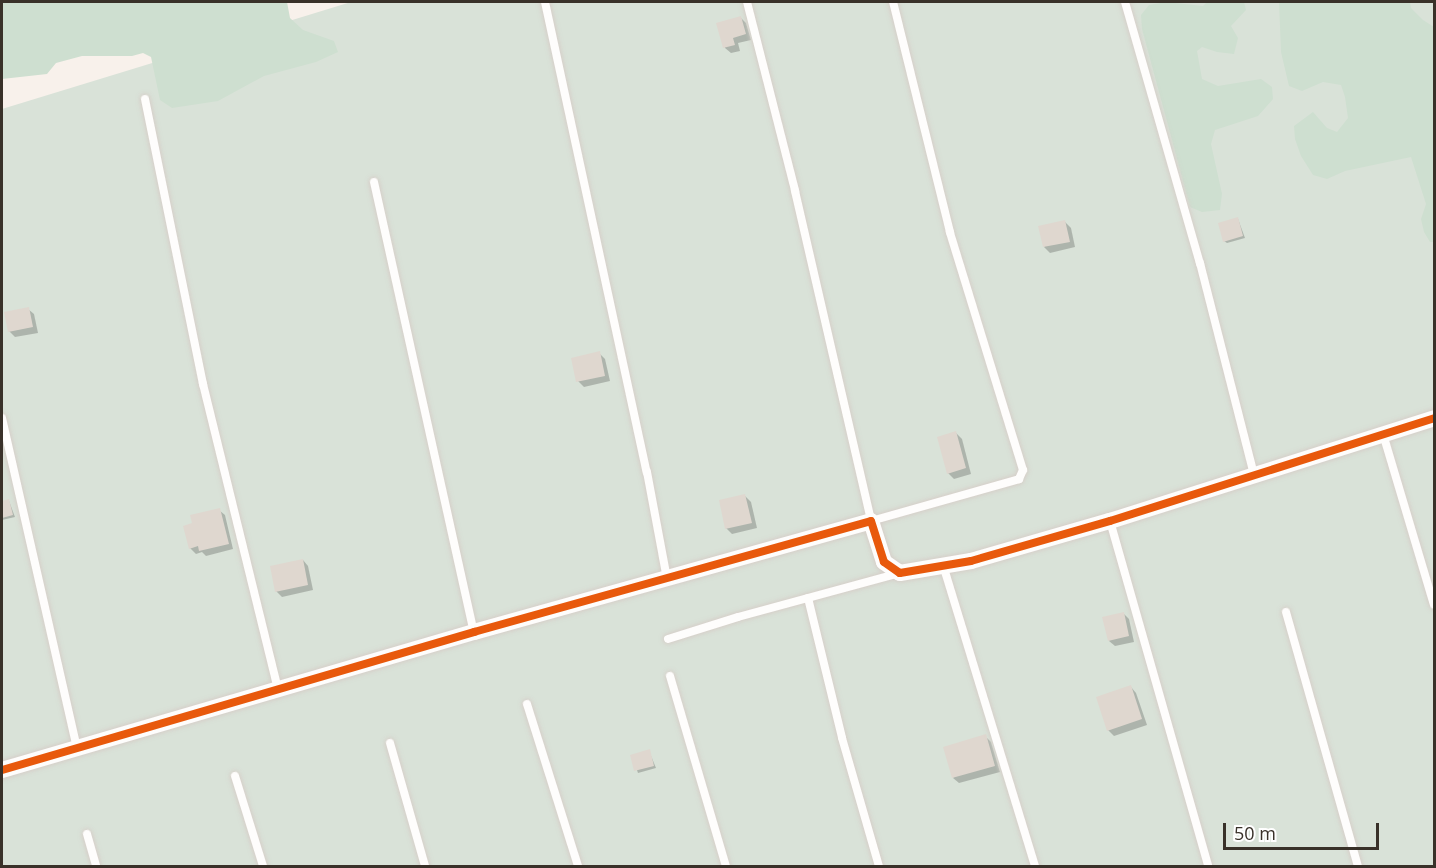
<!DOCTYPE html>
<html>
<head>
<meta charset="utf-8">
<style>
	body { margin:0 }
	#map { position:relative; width:1436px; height:868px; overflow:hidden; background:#f8f1eb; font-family:"Open Sans",sans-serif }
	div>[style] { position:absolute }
	.green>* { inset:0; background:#d9e2d8 }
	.forest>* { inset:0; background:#cedfd0 }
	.shadow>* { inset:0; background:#0003 }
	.building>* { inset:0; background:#dfd7cf }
	.roads { filter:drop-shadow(0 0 2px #d6cfc9) drop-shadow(0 0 2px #d6cfc9) }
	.lane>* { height:8px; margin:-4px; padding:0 4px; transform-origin:4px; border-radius:4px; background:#fefdfc }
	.street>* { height:16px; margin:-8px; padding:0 8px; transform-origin:8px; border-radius:8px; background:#fefdfc }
	.cycleway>* { height:8px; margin:-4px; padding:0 4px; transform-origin:4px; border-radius:4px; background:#e8590c }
	span { translate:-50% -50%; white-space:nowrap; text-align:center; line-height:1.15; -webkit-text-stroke:5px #fff; paint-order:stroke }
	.frame { position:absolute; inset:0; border:3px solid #393129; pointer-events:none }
	.scale { position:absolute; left:1223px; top:823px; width:156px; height:27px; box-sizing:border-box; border:3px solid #393129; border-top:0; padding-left:8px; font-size:18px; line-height:21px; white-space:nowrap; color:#393129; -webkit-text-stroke:4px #fff; paint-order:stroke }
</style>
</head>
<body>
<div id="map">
	<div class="green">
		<i style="clip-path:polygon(351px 2px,1434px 2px,1434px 866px,2px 866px,2px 109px)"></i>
	</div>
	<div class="forest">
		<i style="clip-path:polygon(2px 2px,287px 2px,290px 18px,303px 30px,334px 41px,338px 52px,316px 62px,264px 76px,218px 101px,172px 108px,160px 100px,151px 57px,143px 53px,132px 56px,82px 56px,56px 63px,47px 74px,2px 79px)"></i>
		<i style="clip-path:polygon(1166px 2px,1203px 6px,1207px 2px,1244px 2px,1246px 10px,1231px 26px,1238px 38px,1234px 54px,1217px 52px,1202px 47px,1197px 51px,1202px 79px,1218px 86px,1261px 79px,1272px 87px,1273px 99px,1258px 116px,1215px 130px,1211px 144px,1222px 194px,1220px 210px,1202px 212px,1190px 207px,1142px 29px,1141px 15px,1149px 5px)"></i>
		<i style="clip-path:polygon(1279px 2px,1410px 2px,1411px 8px,1423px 20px,1434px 27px,1434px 242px,1430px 242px,1424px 232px,1421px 219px,1426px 204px,1411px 157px,1345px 171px,1327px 179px,1313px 175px,1301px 156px,1295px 139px,1294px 126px,1313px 112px,1327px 128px,1337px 132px,1348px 118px,1345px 97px,1341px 85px,1323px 82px,1302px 91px,1289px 86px,1281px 52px)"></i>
	</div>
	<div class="shadow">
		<i style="clip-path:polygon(740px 17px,746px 23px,751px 40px,738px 43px,740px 51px,731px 53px,725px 48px,718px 24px)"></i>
		<i style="clip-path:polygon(1238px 219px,1245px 238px,1227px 243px,1224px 241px)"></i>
		<i style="clip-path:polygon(1065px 222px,1071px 228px,1075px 247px,1050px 253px,1044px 247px)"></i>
		<i style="clip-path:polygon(28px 309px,34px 314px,38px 333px,15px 337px,9px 331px)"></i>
		<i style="clip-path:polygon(599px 353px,605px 359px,610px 381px,584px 387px,578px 381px)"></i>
		<i style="clip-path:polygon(956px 433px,962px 439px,971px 474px,954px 479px,948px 473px)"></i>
		<i style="clip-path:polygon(745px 496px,751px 502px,757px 528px,732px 534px,726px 528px)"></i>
		<i style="clip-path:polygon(9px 501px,15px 517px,2px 520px,2px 502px)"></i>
		<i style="clip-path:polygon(219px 510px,225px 515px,233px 549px,206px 556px,202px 552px,196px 554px,190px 548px)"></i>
		<i style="clip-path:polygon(303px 560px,308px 566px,313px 590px,282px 597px,276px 591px)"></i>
		<i style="clip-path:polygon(1123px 613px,1129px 619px,1134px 642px,1115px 646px,1109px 641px)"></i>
		<i style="clip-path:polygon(1131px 687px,1136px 693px,1147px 725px,1114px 736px,1108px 730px)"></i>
		<i style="clip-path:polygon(985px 736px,991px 742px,1000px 772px,959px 783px,953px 778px)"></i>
		<i style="clip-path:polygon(649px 751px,656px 768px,638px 773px,632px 756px)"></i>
	</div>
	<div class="building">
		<i style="clip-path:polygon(741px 16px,746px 34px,733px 38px,735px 45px,723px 48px,716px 23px)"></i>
		<i style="clip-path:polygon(1238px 217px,1243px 236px,1223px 242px,1218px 223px)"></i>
		<i style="clip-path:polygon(1065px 220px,1070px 242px,1043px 247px,1038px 226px)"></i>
		<i style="clip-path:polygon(29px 307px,33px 327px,8px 332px,4px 312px)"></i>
		<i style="clip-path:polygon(600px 351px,605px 376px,576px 382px,571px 358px)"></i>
		<i style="clip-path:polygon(956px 431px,966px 468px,947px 474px,937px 437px)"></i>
		<i style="clip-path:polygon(745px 494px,752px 523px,725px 529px,719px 500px)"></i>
		<i style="clip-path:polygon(9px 499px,13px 515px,2px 518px,2px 501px)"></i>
		<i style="clip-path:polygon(220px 508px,229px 544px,199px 551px,198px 546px,189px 549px,183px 526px,192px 523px,190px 515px)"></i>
		<i style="clip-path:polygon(303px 559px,308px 585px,275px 592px,270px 566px)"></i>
		<i style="clip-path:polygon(1124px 612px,1129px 636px,1108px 641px,1102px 617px)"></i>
		<i style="clip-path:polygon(1131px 685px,1142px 719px,1107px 731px,1096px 697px)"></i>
		<i style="clip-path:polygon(986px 734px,995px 766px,952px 778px,943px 747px)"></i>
		<i style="clip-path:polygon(650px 749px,654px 766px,634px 771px,630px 755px)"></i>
	</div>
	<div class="roads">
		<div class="lane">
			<i style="left:545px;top:2px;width:481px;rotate:77.8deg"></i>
			<i style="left:647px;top:472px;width:109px;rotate:79.4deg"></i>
			<i style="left:747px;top:2px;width:195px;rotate:75.7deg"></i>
			<i style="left:795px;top:191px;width:339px;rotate:77deg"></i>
			<i style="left:871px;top:521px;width:154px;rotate:-15.8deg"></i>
			<i style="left:1019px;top:479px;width:10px;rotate:-66deg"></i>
			<i style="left:1023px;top:470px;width:249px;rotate:-107.1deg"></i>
			<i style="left:950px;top:232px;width:237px;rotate:-103.9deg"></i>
			<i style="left:1125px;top:2px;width:272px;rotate:74deg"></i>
			<i style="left:1200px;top:263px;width:219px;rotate:75.7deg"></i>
			<i style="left:145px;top:99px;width:291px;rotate:78.5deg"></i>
			<i style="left:203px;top:384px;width:315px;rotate:76.2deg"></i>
			<i style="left:374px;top:182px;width:461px;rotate:77.5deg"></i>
			<i style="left:2px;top:418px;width:337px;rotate:77.2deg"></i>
			<i style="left:1383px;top:434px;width:178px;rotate:73.4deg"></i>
			<i style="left:1110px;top:521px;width:359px;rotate:74.1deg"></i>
			<i style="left:943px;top:565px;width:315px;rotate:73deg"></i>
			<i style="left:808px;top:598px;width:144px;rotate:76.3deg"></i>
			<i style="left:842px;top:738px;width:133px;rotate:73.9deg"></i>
			<i style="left:1286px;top:612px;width:264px;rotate:74.2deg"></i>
			<i style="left:668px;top:639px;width:73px;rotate:-17.4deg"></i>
			<i style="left:738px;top:617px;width:168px;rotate:-15.2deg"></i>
			<i style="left:670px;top:676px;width:198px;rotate:73.6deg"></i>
			<i style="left:527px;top:704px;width:170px;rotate:72.5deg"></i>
			<i style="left:390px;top:743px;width:128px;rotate:74.1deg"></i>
			<i style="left:235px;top:776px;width:94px;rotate:72.7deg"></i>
			<i style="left:87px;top:834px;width:33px;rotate:74deg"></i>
		</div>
		<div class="street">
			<i style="left:2px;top:770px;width:492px;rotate:-16.3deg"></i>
			<i style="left:474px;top:632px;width:412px;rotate:-15.6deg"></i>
			<i style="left:871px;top:521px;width:43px;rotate:72.4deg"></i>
			<i style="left:884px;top:562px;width:19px;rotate:35deg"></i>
			<i style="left:900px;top:573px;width:72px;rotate:-9.6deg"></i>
			<i style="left:971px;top:561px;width:145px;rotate:-16.1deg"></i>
			<i style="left:1110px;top:521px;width:340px;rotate:-17.6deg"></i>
		</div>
	</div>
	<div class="cycleway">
		<i style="left:2px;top:770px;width:492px;rotate:-16.3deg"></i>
		<i style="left:474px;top:632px;width:412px;rotate:-15.6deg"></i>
		<i style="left:871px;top:521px;width:43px;rotate:72.4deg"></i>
		<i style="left:884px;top:562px;width:19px;rotate:35deg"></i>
		<i style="left:900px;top:573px;width:72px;rotate:-9.6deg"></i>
		<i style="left:971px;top:561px;width:145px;rotate:-16.1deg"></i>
		<i style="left:1110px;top:521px;width:340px;rotate:-17.6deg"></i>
	</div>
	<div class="frame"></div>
	<div class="scale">50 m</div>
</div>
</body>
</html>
